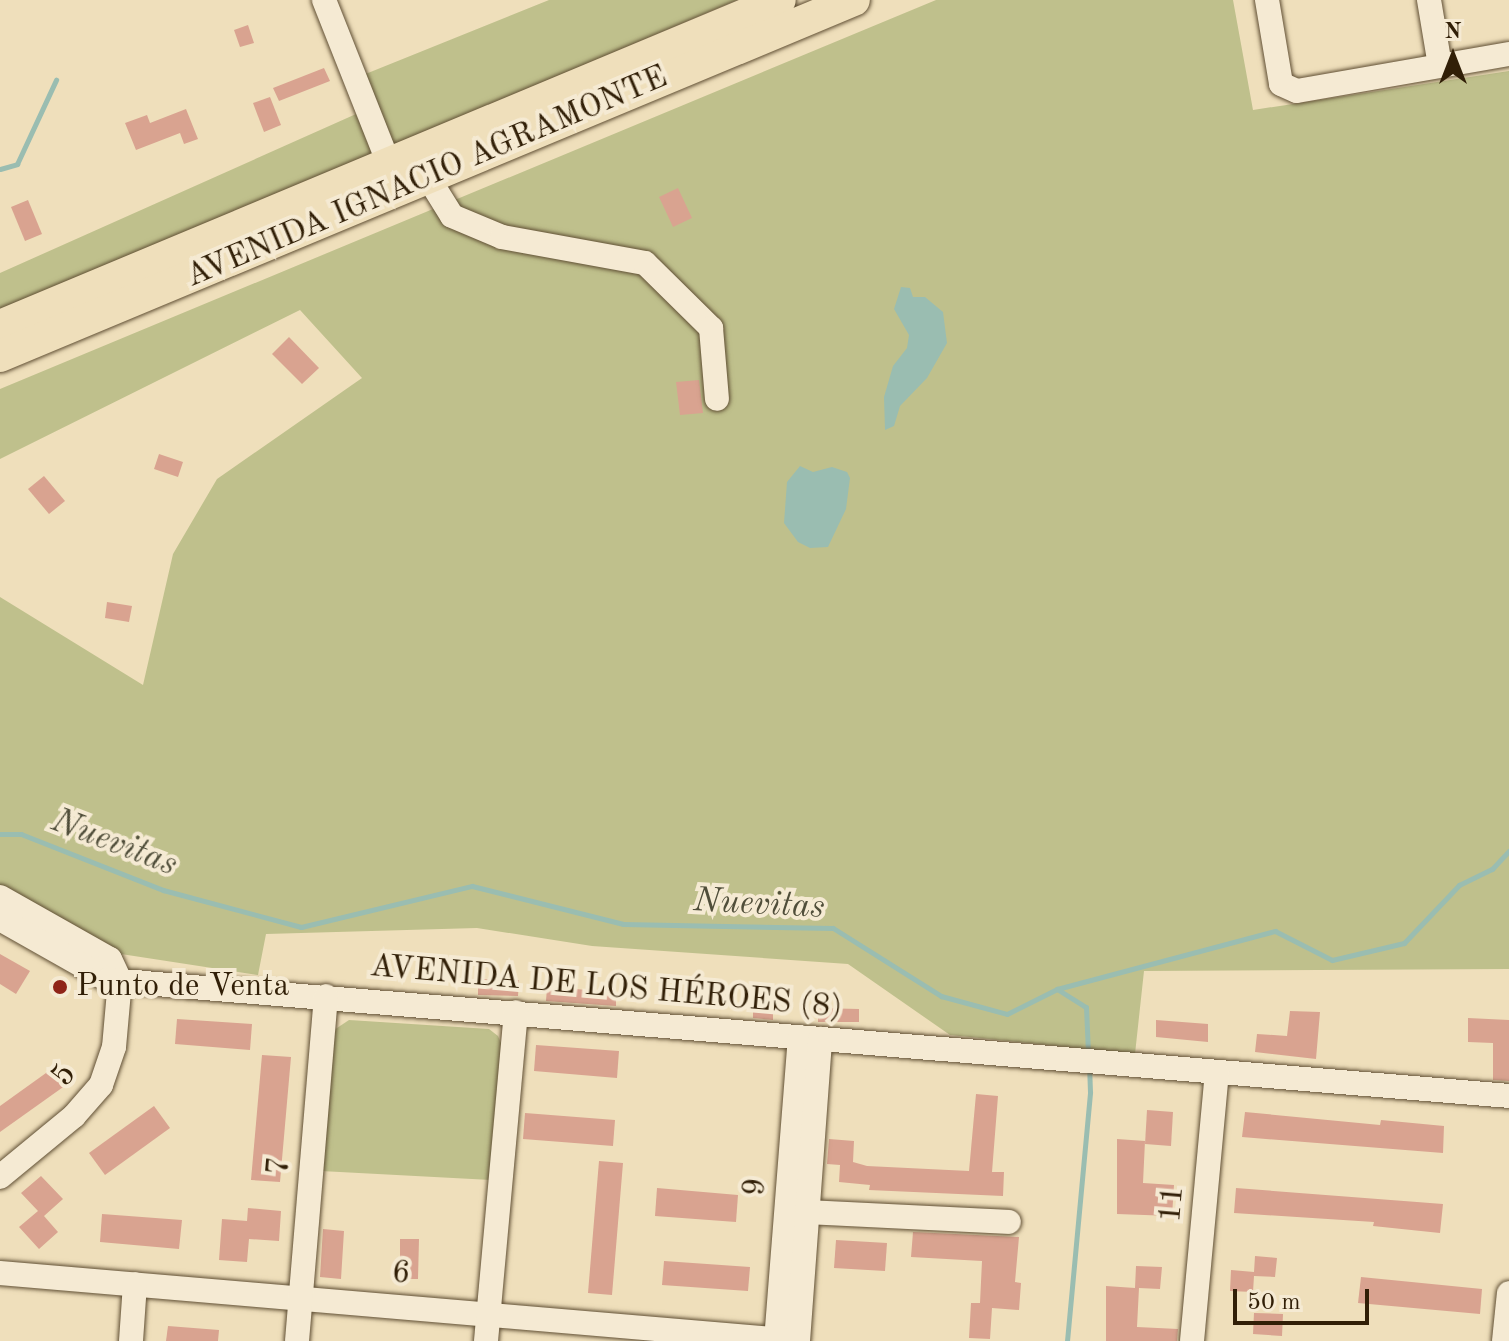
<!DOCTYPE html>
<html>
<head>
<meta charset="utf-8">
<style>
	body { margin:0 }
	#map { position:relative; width:1509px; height:1341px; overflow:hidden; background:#efdfbb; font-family:"Old Standard TT",serif }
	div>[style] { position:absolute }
	.green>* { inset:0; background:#bfc08c }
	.water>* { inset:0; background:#9abdb1 }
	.stream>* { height:5px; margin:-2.5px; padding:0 2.5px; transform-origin:2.5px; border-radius:2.5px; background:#9abdb1 }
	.building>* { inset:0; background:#d9a390 }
	.roads { filter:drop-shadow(0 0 2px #604f34) drop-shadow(0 0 2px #604f34) }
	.minor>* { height:24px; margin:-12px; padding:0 12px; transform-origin:12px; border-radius:12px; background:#f5ead3 }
	.major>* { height:32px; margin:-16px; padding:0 16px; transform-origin:16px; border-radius:16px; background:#efdfbb }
	.dots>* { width:22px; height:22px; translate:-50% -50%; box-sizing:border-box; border:4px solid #f5ead3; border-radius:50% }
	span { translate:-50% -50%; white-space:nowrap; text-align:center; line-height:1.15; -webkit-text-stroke:8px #f5ead3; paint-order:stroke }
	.street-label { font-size:32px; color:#311f07 }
	.poi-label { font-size:32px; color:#311f07 }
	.left { translate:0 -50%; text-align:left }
	.water-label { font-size:34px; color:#504e3a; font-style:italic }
	.north { position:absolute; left:1413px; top:16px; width:80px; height:80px; -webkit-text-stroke:6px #f5ead3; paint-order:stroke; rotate:0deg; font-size:22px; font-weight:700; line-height:32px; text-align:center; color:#311f07 }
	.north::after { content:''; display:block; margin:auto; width:28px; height:36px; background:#311f07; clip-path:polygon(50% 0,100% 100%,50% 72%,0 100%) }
	.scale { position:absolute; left:1233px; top:1289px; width:136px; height:36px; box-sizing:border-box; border:4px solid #311f07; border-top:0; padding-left:10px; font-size:24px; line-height:28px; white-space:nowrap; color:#311f07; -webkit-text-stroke:6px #f5ead3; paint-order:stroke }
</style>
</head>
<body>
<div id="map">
	<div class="green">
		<i style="clip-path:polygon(549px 0,737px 0,0 312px,0 273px,374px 106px,363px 75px)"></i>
		<i style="clip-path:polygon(936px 0,1233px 0,1253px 110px,1509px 71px,1509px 969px,1144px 971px,1135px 1054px,950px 1035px,848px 964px,592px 946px,477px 928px,266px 934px,258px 975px,121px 954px,0 887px,0 597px,143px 685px,173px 554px,217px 479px,362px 378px,300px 310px,0 459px,0 389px)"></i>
		<i style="clip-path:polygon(349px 1020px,489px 1029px,498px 1036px,501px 1043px,491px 1180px,321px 1171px,334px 1030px)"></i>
	</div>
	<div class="water">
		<i style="clip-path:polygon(901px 287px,910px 288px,913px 297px,925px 297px,943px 312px,947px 343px,927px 378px,900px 406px,894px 426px,885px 430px,884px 397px,893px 366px,907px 348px,909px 335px,894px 309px)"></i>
		<i style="clip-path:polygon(800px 466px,813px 472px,832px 467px,847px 472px,850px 478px,846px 509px,828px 547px,810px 548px,798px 542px,784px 523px,787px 482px)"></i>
	</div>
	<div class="stream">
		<i style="left:0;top:169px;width:18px;rotate:-16deg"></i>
		<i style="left:17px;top:164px;width:93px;rotate:-65.1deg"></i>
		<i style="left:0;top:834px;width:21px"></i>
		<i style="left:21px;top:834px;width:153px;rotate:21.5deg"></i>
		<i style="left:163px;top:890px;width:143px;rotate:15deg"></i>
		<i style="left:301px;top:927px;width:176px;rotate:-13.5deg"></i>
		<i style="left:472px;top:886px;width:156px;rotate:14.1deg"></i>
		<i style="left:623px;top:924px;width:210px;rotate:1.1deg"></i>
		<i style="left:833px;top:928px;width:128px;rotate:32.2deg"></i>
		<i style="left:941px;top:996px;width:68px;rotate:15.3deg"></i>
		<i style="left:1007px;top:1014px;width:56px;rotate:-26.6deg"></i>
		<i style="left:1057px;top:989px;width:226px;rotate:-14.9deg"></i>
		<i style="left:1275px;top:931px;width:64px;rotate:27deg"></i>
		<i style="left:1332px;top:960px;width:74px;rotate:-13.3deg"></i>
		<i style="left:1404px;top:943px;width:80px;rotate:-46.5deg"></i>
		<i style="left:1459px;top:885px;width:37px;rotate:-26deg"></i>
		<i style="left:1492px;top:869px;width:25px;rotate:-47deg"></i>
		<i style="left:1057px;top:989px;width:34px;rotate:32deg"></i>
		<i style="left:1086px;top:1007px;width:46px;rotate:87.5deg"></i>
		<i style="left:1067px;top:1341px;width:250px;rotate:-84.7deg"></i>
		<i style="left:1090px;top:1092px;width:25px;rotate:-92deg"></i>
	</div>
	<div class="building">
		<i style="clip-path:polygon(248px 25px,254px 43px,240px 47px,234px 30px)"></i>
		<i style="clip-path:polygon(324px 68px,330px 81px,279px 101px,273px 88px)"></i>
		<i style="clip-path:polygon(270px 97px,281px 125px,264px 132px,253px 103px)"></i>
		<i style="clip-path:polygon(186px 109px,198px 139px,184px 144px,180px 133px,136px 150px,125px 123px,147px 115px,150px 123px)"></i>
		<i style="clip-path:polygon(678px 188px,692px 218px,673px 227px,659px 197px)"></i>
		<i style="clip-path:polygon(28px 200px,42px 234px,25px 241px,11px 207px)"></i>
		<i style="clip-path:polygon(289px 337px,319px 368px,302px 384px,272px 354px)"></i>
		<i style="clip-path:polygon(699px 380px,703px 413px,680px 415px,676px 382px)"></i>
		<i style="clip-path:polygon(159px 454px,183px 462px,178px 477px,154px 469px)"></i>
		<i style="clip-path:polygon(44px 476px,65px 501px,49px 514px,28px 489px)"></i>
		<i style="clip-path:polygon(107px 602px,132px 606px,129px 622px,105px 618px)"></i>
		<i style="clip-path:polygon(0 954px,30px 971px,16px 994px,0 984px)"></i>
		<i style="clip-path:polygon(478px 979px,519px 980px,518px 996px,478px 995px)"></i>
		<i style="clip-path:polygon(547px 987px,616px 992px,616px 1006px,546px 1001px)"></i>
		<i style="clip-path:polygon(753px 1006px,773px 1006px,773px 1020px,753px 1018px)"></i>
		<i style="clip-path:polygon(818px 1008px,859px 1009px,859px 1022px,818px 1022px)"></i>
		<i style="clip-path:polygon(1290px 1011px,1320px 1012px,1316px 1059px,1255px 1052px,1257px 1034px,1287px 1036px)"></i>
		<i style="clip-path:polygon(1468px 1018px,1509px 1020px,1509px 1081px,1493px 1080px,1493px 1043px,1468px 1042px)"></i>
		<i style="clip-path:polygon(177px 1019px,252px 1024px,250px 1050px,175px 1044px)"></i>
		<i style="clip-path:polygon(1156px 1020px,1208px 1024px,1208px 1042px,1156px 1037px)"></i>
		<i style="clip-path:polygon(536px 1045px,619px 1051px,617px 1078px,534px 1071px)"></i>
		<i style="clip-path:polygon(262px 1055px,291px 1057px,280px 1182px,251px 1180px)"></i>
		<i style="clip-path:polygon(53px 1068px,66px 1085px,0 1132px,0 1106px)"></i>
		<i style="clip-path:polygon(976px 1094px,998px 1096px,992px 1172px,1004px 1172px,1003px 1196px,869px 1190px,870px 1185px,839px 1182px,840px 1165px,827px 1164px,829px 1139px,854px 1141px,853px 1162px,867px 1166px,969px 1171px)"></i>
		<i style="clip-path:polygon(154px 1106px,170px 1128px,105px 1175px,89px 1153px)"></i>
		<i style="clip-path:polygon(1147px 1110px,1173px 1112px,1171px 1146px,1145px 1144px)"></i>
		<i style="clip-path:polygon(1245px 1112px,1380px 1125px,1381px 1120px,1444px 1126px,1443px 1153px,1242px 1137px)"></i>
		<i style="clip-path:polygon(525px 1113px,615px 1120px,613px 1146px,523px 1139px)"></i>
		<i style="clip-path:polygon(1117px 1139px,1145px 1141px,1143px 1183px,1174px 1185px,1172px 1216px,1117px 1214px)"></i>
		<i style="clip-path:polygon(599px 1161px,623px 1163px,612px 1295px,588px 1293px)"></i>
		<i style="clip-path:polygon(41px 1176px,63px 1199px,44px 1216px,58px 1232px,39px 1249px,19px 1227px,38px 1211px,21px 1193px)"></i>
		<i style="clip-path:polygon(657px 1188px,738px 1195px,736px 1222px,655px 1216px)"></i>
		<i style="clip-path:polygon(1236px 1188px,1443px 1204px,1440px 1233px,1373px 1226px,1374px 1222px,1234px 1213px)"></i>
		<i style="clip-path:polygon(248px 1208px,281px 1211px,279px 1241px,249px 1239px,247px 1262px,219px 1260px,222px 1219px,247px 1221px)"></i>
		<i style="clip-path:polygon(102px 1214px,182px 1220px,179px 1249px,100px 1242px)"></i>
		<i style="clip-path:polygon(323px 1229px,344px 1231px,341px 1279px,320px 1277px)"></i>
		<i style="clip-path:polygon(913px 1232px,1019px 1237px,1015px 1282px,1021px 1283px,1019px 1310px,992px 1308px,990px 1339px,969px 1338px,971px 1303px,980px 1303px,982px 1261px,911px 1257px)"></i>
		<i style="clip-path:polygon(400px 1239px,419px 1239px,418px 1279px,400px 1279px)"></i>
		<i style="clip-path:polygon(836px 1240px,887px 1243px,885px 1271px,834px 1268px)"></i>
		<i style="clip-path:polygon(1255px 1256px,1277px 1258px,1275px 1277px,1254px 1276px,1253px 1292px,1230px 1291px,1231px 1270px,1254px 1272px)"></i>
		<i style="clip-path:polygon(664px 1261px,750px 1267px,748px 1291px,662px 1285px)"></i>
		<i style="clip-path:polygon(1136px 1266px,1162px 1267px,1160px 1289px,1139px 1288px,1137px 1327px,1178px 1329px,1177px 1341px,1106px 1341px,1106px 1286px,1135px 1288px)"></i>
		<i style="clip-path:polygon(1361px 1277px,1482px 1289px,1480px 1314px,1358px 1303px)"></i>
		<i style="clip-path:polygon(1254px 1313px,1283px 1314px,1282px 1336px,1253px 1334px)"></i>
		<i style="clip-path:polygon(168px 1326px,219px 1330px,218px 1341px,166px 1341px)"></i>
	</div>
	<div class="roads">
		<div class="minor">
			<i style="left:324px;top:0;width:174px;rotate:68.4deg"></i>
			<i style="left:1267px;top:0;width:85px;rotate:80.5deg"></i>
			<i style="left:1281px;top:84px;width:17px;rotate:24deg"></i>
			<i style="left:1297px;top:91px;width:215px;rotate:-9.9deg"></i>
			<i style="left:1429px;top:0;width:67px;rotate:80.5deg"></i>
			<i style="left:419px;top:163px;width:62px;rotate:58.1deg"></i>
			<i style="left:452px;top:216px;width:54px;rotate:22.8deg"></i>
			<i style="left:502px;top:237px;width:145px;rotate:10.3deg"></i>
			<i style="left:645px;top:263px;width:93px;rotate:44.6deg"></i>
			<i style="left:711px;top:328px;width:71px;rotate:85.2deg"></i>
			<i style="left:0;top:897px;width:126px;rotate:29.4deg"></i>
			<i style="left:110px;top:959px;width:23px;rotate:65deg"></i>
			<i style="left:120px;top:980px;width:67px;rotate:95.1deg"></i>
			<i style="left:114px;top:1047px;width:40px;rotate:108.9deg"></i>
			<i style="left:101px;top:1085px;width:41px;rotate:131.1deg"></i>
			<i style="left:74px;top:1116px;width:96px;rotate:140.5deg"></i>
			<i style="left:0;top:919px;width:124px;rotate:29.5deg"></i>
			<i style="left:108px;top:980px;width:1406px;rotate:4.73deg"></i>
			<i style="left:808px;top:1212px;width:201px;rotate:2.8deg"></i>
			<i style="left:0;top:1273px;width:799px;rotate:4.88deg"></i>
			<i style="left:131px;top:1341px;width:57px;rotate:-86deg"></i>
			<i style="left:297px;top:1341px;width:346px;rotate:-85.2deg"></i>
			<i style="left:486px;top:1341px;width:330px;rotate:-84.8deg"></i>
			<i style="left:776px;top:1341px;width:305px;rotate:-85.5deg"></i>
			<i style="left:798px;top:1341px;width:303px;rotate:-85.8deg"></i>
			<i style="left:1192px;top:1341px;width:269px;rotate:-84.7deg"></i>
			<i style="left:1504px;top:1341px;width:48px;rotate:-84.1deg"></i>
		</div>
		<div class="major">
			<i style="left:0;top:326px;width:845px;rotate:-22.68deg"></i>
			<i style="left:0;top:356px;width:925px;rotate:-22.63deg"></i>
		</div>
	</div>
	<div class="dots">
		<i style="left:60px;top:987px;background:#8f2418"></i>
	</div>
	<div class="street-label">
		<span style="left:427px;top:178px;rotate:-23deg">AVENIDA IGNACIO AGRAMONTE</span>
		<span style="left:606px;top:988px;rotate:5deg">AVENIDA DE LOS HÉROES (8)</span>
		<span style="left:65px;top:1076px;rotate:-52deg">5</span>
		<span style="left:280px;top:1166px;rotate:-85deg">7</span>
		<span style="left:756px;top:1187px;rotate:-85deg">9</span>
		<span style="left:1173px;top:1204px;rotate:-85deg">11</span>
		<span style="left:401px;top:1274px;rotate:5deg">6</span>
	</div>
	<div class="poi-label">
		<span class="left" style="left:76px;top:987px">Punto de Venta</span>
	</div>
	<div class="water-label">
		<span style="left:114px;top:844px;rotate:21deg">Nuevitas</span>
		<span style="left:759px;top:905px;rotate:3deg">Nuevitas</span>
	</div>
	<div class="north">N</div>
	<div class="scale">50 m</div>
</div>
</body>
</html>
